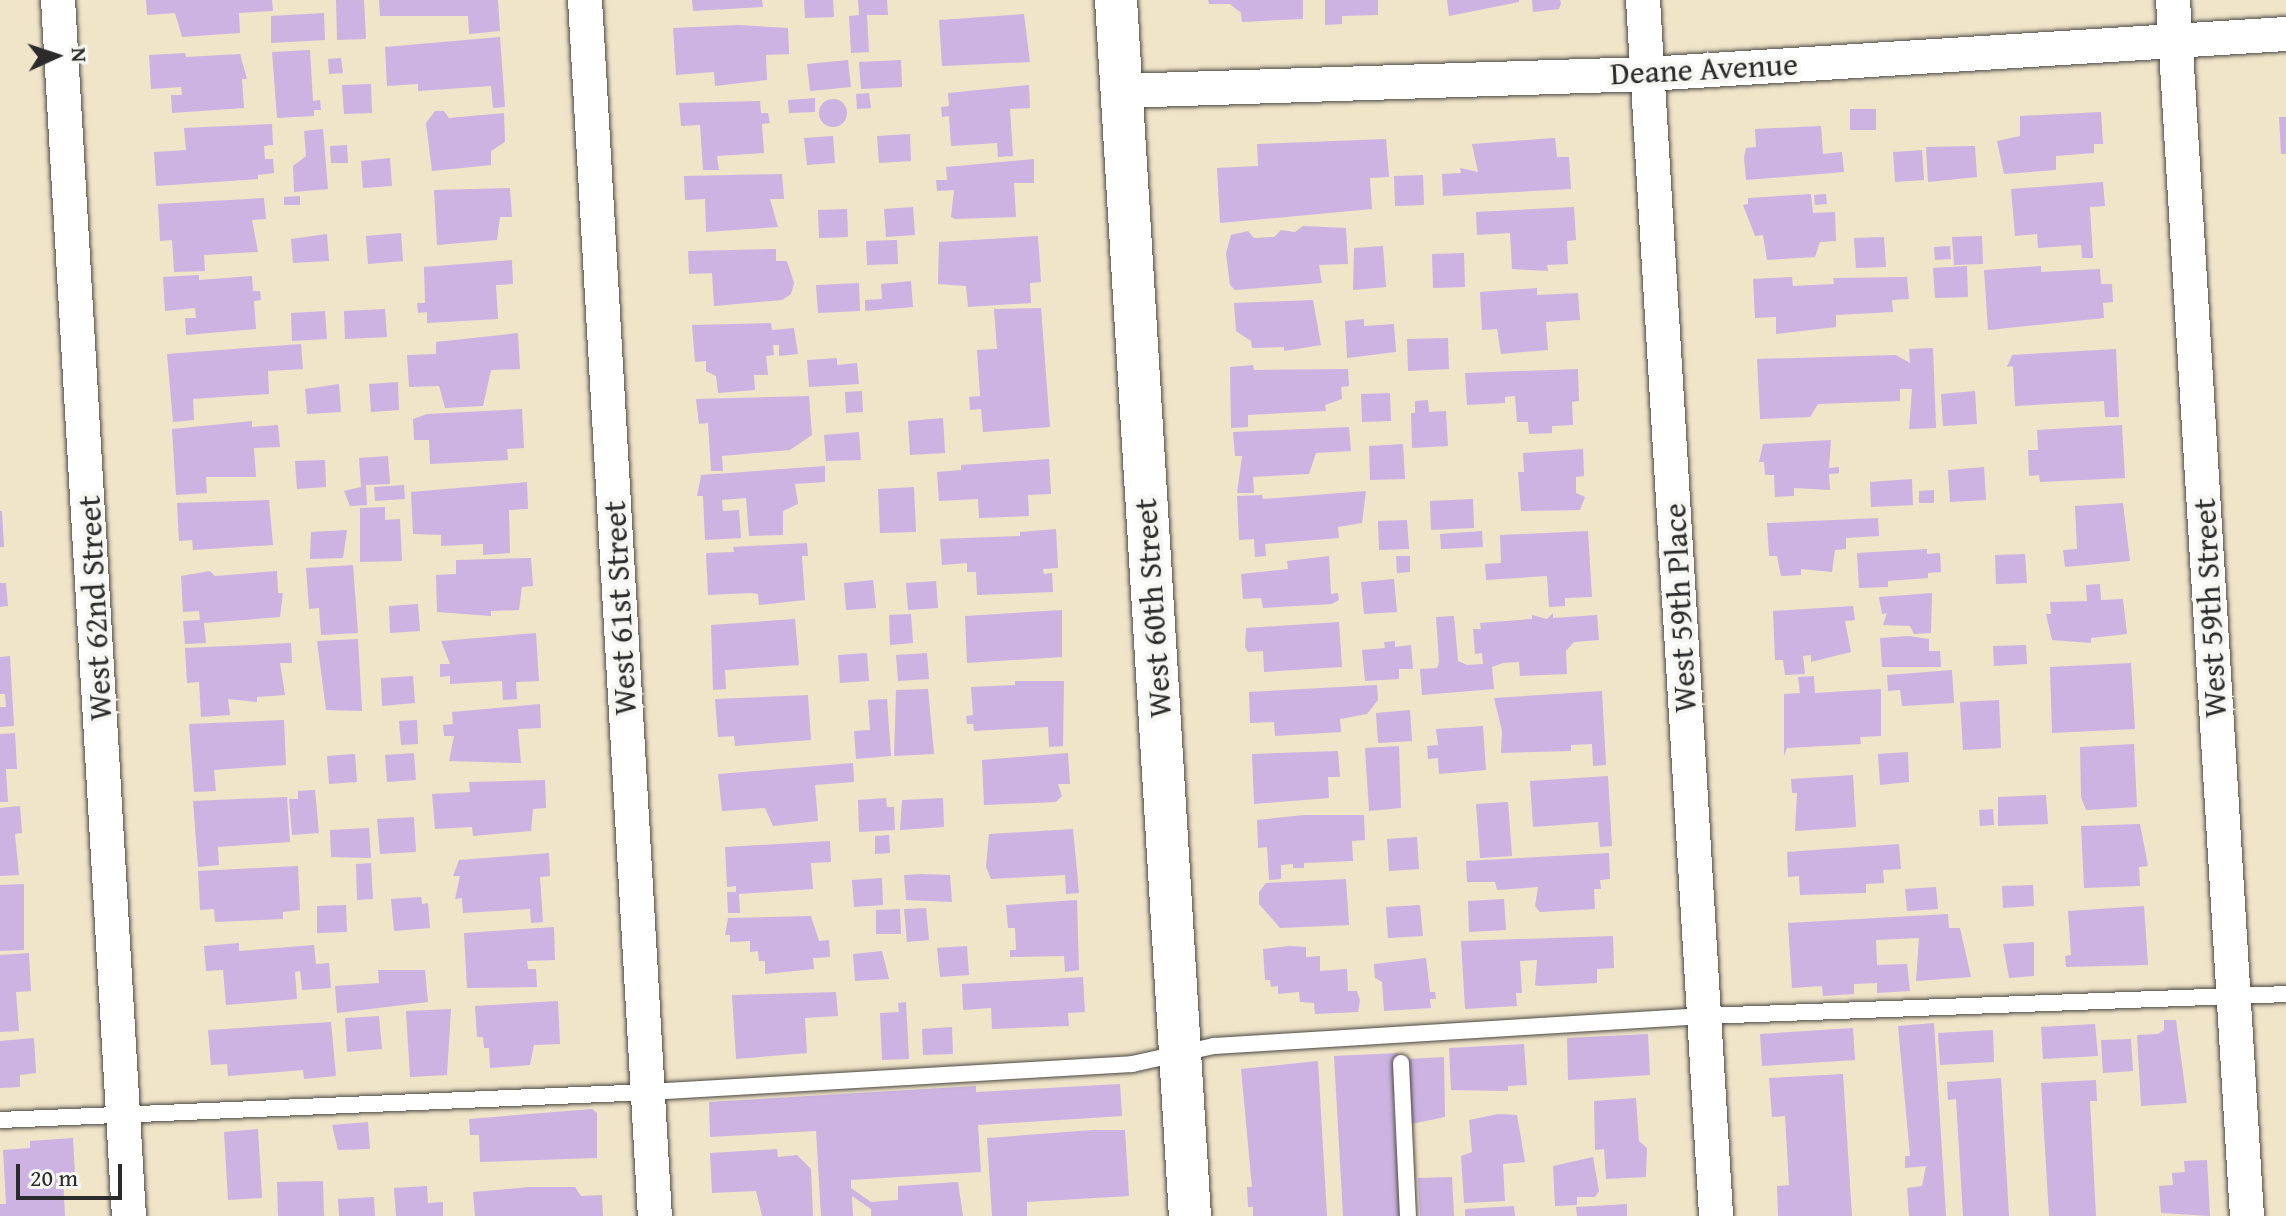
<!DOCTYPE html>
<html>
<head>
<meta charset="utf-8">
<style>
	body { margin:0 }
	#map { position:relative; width:2286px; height:1216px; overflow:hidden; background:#f0e4c9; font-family:"Gentium Book Plus",serif }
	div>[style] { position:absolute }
	.building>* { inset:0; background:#ccb3e1 }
	.round { border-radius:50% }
	.roads { filter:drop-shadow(0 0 2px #494743) drop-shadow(0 0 2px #494743) }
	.service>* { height:16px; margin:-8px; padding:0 8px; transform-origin:8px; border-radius:8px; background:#fff }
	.minor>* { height:34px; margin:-17px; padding:0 17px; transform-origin:17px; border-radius:17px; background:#fff }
	.tertiary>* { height:42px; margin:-21px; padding:0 21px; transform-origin:21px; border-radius:21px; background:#fff }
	span { translate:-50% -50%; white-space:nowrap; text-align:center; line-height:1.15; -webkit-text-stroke:8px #f6f6f2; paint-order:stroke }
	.street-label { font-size:32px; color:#2b2b2b }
	.north { position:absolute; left:16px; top:16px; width:80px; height:80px; -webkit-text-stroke:6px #f6f6f2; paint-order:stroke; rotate:87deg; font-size:22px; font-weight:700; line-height:32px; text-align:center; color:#2b2b2b }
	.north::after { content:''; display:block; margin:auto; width:28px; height:36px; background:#2b2b2b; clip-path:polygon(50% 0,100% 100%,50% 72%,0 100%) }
	.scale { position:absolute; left:16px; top:1164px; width:106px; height:36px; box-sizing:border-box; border:4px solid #2b2b2b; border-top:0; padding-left:10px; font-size:24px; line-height:28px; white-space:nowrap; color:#2b2b2b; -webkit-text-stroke:6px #f6f6f2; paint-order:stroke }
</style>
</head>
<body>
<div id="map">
	<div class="building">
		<i style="clip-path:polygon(146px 0,272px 0,273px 11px,239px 13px,240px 33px,182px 37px,175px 13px,147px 15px)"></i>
		<i style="clip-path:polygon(336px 0,364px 0,366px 39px,337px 40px)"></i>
		<i style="clip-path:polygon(379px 0,498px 0,500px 31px,469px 34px,468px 16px,380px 16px)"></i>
		<i style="clip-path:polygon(692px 0,762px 0,763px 7px,693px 11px)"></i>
		<i style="clip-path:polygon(804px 0,833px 0,834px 17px,805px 18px)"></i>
		<i style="clip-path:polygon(858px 0,887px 0,888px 15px,867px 15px,869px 52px,851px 53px,849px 16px,859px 15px)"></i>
		<i style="clip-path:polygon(1208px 0,1303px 0,1303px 19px,1242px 22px,1241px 13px,1230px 4px,1209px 4px)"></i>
		<i style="clip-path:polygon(1325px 0,1378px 0,1378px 15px,1342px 16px,1342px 24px,1325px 25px)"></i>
		<i style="clip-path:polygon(1447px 0,1519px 0,1519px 2px,1449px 16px)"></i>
		<i style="clip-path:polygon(1532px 0,1560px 0,1561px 3px,1559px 9px,1533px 12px)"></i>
		<i style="clip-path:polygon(324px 13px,325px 40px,271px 43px,271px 16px)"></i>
		<i style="clip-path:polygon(1024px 14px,1030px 62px,942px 66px,939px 20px)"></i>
		<i style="clip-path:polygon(738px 25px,788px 28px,789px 54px,766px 55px,767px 80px,715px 86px,714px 72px,676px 75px,673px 28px)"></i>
		<i style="clip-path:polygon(500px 37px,505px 107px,493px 108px,491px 86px,418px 91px,418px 84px,387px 86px,385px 47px)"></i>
		<i style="clip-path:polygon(310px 50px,313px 101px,320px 100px,321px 110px,314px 110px,314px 116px,277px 118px,272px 52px)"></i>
		<i style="clip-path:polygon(185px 53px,186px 57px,240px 54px,247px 79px,242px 79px,244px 108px,172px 113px,171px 95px,182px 95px,181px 87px,151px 89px,149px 55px)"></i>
		<i style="clip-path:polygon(341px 58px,343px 73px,329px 74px,328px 59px)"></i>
		<i style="clip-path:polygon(848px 60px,851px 87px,810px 91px,807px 64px)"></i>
		<i style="clip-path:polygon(901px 60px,902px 87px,861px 89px,859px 62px)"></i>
		<i style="clip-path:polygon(371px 84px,372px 113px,344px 114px,342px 85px)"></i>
		<i style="clip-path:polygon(1029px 85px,1030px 108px,1010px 109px,1013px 156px,998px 157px,997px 143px,951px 146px,949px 116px,942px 117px,941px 107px,949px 106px,948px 93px)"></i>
		<i style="clip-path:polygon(869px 93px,871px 108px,857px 109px,856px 94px)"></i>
		<i style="clip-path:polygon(815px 98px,815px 112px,789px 113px,788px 100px)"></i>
		<i class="round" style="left:819px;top:99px;width:28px;height:28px"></i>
		<i style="clip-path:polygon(760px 101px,761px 113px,768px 113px,770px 123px,762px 124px,764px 153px,717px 156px,719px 170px,703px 170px,700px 125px,681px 126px,679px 103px)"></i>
		<i style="clip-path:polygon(1850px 109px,1876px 109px,1876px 130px,1850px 130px)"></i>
		<i style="clip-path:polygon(435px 111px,444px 111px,449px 118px,504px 113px,505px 142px,491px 151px,491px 165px,432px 171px,426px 123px)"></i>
		<i style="clip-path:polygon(2101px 112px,2103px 144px,2094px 144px,2094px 153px,2056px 156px,2056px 170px,2004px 174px,1997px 141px,2020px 136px,2020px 116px)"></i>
		<i style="clip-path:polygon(2279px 117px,2286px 117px,2286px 154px,2281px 154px)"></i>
		<i style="clip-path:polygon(272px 124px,273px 145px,264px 146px,265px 159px,273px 159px,274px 173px,258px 175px,258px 179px,156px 186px,154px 152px,186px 150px,184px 128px)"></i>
		<i style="clip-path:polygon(1821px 126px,1823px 154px,1842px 152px,1844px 172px,1746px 180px,1744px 157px,1746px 148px,1756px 147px,1755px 129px)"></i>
		<i style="clip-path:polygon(323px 129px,328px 189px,294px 192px,293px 166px,306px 156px,304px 131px)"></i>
		<i style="clip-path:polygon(910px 134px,911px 161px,879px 163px,877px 136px)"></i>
		<i style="clip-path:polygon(833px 136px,835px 163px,807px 165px,804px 138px)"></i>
		<i style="clip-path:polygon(1555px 138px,1557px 157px,1569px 157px,1571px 189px,1443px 196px,1442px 174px,1461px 173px,1460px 168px,1478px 172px,1472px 144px)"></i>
		<i style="clip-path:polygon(1386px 139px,1389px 177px,1370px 178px,1372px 209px,1220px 223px,1217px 168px,1258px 166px,1257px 144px)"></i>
		<i style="clip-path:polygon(347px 145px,348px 163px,331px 163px,330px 146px)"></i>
		<i style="clip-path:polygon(1975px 146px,1977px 177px,1928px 182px,1926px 147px)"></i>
		<i style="clip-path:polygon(1922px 150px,1924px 180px,1895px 182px,1893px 152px)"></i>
		<i style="clip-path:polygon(390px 158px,392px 186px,363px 188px,361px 161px)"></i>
		<i style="clip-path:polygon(1034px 159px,1034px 183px,1014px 183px,1016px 217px,955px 219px,951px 217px,954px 190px,937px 191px,936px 180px,947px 180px,946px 167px)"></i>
		<i style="clip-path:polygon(782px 174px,784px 199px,770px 199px,778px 227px,706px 232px,705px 199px,685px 200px,684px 176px)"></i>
		<i style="clip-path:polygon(1423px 175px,1424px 205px,1395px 206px,1394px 176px)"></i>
		<i style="clip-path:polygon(2103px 182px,2105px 206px,2090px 207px,2093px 258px,2082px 258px,2081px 245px,2038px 248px,2037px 234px,2015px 236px,2011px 189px)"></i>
		<i style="clip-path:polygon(510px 188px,512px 217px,500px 217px,497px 240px,437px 245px,434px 190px)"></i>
		<i style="clip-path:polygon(1811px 194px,1813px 213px,1835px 212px,1836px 241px,1820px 242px,1815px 257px,1767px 260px,1763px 235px,1755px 236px,1743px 205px,1748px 204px,1748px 198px)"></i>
		<i style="clip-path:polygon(1826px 194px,1827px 204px,1815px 205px,1814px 195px)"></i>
		<i style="clip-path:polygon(300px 196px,300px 205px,284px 205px,284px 197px)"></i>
		<i style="clip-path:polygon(264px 198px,266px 219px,252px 220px,258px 252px,204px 255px,205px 271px,174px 272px,172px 240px,160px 241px,158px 204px)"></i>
		<i style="clip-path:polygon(913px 207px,915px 235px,886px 237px,884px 209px)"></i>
		<i style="clip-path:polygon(1574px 207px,1576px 240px,1567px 241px,1568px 264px,1547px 265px,1548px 271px,1512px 269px,1510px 233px,1477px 235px,1476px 212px)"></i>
		<i style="clip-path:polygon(847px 209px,848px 237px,819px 238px,818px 210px)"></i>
		<i style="clip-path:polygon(1303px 226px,1346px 228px,1348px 264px,1319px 265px,1322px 283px,1235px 290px,1230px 285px,1226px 253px,1231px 235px,1248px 231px,1254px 238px,1274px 237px,1281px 230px,1295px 232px)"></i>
		<i style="clip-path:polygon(401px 233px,403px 261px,368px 264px,366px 236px)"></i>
		<i style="clip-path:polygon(327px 234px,329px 261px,293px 263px,291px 239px)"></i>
		<i style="clip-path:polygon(1038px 236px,1041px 282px,1030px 283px,1031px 303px,968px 307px,966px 286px,938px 284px,939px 242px)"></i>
		<i style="clip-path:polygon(1982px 236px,1983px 264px,1954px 265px,1952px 237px)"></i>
		<i style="clip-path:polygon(1884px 237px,1886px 267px,1856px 268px,1854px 238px)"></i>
		<i style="clip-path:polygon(897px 240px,898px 264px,867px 265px,866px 241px)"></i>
		<i style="clip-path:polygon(1383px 246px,1386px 287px,1353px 290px,1354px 248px)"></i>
		<i style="clip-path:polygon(1950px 246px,1951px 259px,1935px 260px,1934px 247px)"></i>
		<i style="clip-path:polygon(776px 249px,776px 261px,787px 261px,794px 283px,791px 294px,782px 300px,714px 306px,712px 273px,689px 274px,688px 251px)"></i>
		<i style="clip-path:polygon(1464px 253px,1465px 287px,1433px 288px,1432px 254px)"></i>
		<i style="clip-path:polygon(512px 260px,513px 284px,496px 285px,498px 319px,427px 323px,427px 312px,418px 313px,417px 303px,425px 303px,424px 267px)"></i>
		<i style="clip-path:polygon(1967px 266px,1968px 297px,1935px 298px,1933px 268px)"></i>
		<i style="clip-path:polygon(2041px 266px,2041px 272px,2100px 269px,2101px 284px,2112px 284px,2113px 302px,2103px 303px,2104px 318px,1988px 330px,1984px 270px)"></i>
		<i style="clip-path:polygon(199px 275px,199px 280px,252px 276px,253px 291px,260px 291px,261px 300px,254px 301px,256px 329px,186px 335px,185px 318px,196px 318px,195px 308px,165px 311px,163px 277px)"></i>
		<i style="clip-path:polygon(1792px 277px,1793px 286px,1834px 284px,1833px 278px,1907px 277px,1909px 299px,1892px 300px,1893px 312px,1836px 315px,1836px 327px,1776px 334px,1776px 317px,1755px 318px,1753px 279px)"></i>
		<i style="clip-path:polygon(911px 281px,913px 307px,865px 311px,865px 300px,882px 299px,881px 284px)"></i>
		<i style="clip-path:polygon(859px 283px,860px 311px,818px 313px,816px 285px)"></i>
		<i style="clip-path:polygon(1537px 288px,1537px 295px,1578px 293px,1580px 320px,1546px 322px,1548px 350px,1501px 354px,1497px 329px,1482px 330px,1480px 292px)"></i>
		<i style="clip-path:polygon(1313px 300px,1321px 345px,1284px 351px,1284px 347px,1252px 348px,1251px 341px,1236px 331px,1234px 303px)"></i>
		<i style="clip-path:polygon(1041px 308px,1050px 427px,983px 432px,981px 409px,970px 410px,969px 397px,980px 396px,977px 350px,997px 349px,994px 309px)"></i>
		<i style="clip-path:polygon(385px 309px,387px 337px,345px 339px,344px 311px)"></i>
		<i style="clip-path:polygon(325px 311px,327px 339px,292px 341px,291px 313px)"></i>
		<i style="clip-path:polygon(1364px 319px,1364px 326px,1394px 324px,1396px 352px,1347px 358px,1345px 321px)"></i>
		<i style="clip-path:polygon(771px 323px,772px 330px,794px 328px,798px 354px,779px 356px,779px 345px,773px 345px,774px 355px,766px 356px,768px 375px,754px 375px,755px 390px,718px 393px,716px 376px,706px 371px,706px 361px,695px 362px,692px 325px)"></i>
		<i style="clip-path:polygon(518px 333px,520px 369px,491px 370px,483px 406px,445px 408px,439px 386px,409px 387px,407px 355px,436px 354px,436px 342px)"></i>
		<i style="clip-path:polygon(1448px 338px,1449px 369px,1408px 371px,1407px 339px)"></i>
		<i style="clip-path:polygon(301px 344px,303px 369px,268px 371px,269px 394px,193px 399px,194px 420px,173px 422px,167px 354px)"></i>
		<i style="clip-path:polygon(1933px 348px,1936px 428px,1909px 429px,1912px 389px,1900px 389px,1900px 401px,1818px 404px,1810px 417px,1760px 419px,1757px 359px,1896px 355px,1910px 363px,1909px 349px)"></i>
		<i style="clip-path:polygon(2116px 349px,2119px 417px,2105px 417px,2104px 401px,2015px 406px,2013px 366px,2007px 367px,2012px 355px)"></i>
		<i style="clip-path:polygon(837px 358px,837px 365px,857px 363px,859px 384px,809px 387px,807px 360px)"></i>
		<i style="clip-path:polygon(1253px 365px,1254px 370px,1348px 369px,1349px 386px,1341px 387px,1342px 399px,1325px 405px,1326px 411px,1248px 415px,1248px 427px,1231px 428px,1230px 367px)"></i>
		<i style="clip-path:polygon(1578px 369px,1579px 401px,1572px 402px,1573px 425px,1552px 426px,1552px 433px,1529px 434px,1528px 422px,1517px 422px,1515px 396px,1505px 397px,1505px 403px,1467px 405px,1465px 373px)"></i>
		<i style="clip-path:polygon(398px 382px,399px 410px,371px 412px,369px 384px)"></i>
		<i style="clip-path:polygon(339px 384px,341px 412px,307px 414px,305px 389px)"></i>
		<i style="clip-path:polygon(862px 391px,863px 412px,846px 413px,845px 392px)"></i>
		<i style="clip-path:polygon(1975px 391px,1977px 424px,1943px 426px,1941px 394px)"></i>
		<i style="clip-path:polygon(1390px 393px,1391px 421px,1362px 422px,1361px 394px)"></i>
		<i style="clip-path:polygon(809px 396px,812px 435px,790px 450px,722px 456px,723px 471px,711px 471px,708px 423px,699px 424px,696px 399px)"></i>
		<i style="clip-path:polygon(1428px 400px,1429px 412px,1446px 411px,1448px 446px,1412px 448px,1411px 413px,1415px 413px,1415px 401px)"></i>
		<i style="clip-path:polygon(522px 409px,524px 448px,507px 449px,508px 460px,430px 464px,429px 440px,414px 440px,413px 419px,427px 414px)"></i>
		<i style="clip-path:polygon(943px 418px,945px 453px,910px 455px,908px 421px)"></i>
		<i style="clip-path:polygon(252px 421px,252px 427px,278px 425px,280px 447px,254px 448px,256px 477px,206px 477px,207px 493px,176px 495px,172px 429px)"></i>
		<i style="clip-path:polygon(2122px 425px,2125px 478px,2040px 482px,2039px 475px,2029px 476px,2028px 450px,2038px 450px,2037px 430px)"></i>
		<i style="clip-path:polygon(1349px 427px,1351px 451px,1316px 453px,1309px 474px,1253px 477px,1254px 493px,1237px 493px,1242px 456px,1235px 456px,1233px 432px)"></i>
		<i style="clip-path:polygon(859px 432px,861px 460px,826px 461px,824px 435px)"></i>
		<i style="clip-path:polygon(1831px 440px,1829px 468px,1839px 467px,1839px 473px,1829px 474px,1830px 490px,1794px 488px,1794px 496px,1775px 497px,1774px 475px,1765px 475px,1764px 462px,1759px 462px,1763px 444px)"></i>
		<i style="clip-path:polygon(1403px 444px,1405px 479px,1370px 480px,1369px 446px)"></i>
		<i style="clip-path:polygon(1583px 449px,1584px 476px,1576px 477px,1576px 493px,1585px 497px,1580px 510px,1521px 511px,1518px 472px,1524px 472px,1523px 453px)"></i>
		<i style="clip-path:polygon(388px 456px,390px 484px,366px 485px,367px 505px,350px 506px,344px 491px,361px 487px,359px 458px)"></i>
		<i style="clip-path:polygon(1049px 459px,1051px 494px,1028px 495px,1029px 516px,979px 518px,978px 499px,939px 501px,937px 472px,961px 470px,961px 465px)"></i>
		<i style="clip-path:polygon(325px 460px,326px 487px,297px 489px,295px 461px)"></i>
		<i style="clip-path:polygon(825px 466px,825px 482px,795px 484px,798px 504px,783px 511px,783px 535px,749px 536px,746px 498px,722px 500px,723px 511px,739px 510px,741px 538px,705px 540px,703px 496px,697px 496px,701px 475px)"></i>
		<i style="clip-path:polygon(1984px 467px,1986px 500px,1950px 502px,1948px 470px)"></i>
		<i style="clip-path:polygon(1912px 479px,1913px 505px,1871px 507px,1870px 482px)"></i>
		<i style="clip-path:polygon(527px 482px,528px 509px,509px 510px,510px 553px,483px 555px,483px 544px,441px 546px,441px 535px,413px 534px,411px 492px)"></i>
		<i style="clip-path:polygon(404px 485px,405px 499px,375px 501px,374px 487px)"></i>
		<i style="clip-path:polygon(914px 487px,916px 532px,880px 533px,878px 489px)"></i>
		<i style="clip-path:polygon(1934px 490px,1934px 503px,1919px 503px,1919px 491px)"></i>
		<i style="clip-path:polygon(1366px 491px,1362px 523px,1338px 527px,1339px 538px,1265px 544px,1266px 556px,1255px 557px,1254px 539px,1239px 540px,1237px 496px,1262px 495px,1263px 499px)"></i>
		<i style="clip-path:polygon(1473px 499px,1474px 528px,1431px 530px,1430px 501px)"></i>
		<i style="clip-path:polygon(269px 500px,273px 545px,193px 550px,192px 540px,179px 541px,177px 503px)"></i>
		<i style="clip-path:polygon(2123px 503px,2130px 561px,2065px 567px,2063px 550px,2077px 549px,2075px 506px)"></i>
		<i style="clip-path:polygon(385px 507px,385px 520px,400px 519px,402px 561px,360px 562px,360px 508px)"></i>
		<i style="clip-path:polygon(0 511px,2px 511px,4px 547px,0 547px)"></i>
		<i style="clip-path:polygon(1878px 518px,1879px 536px,1846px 538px,1846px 549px,1835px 550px,1832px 572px,1801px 569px,1801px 575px,1781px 576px,1777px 556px,1769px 556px,1767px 523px)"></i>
		<i style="clip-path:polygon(1407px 520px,1409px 549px,1379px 550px,1378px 521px)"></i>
		<i style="clip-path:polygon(1056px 529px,1058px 568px,1043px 569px,1044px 574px,1052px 573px,1053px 592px,977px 595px,976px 572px,967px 572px,967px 563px,942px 565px,940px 539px,1020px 536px,1020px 532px)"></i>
		<i style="clip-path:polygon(347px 530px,343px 558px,310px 559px,311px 532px)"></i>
		<i style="clip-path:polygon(1482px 531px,1483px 547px,1441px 549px,1440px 534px)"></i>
		<i style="clip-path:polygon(1588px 531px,1592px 597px,1565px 598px,1565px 606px,1549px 607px,1547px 576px,1486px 580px,1485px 564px,1501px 563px,1500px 535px)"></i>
		<i style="clip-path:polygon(807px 543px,808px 556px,802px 556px,805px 600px,759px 605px,758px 594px,751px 593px,708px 595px,706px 553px,734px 552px,733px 547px)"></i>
		<i style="clip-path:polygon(1927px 549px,1927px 554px,1940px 553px,1941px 572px,1928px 573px,1928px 578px,1888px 581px,1888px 587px,1859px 588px,1857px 553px)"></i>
		<i style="clip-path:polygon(2025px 554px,2027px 583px,1996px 584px,1995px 555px)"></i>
		<i style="clip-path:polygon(1329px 556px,1331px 594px,1338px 593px,1339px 600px,1332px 604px,1263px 608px,1261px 598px,1243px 599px,1241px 574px,1288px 569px,1287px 561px)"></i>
		<i style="clip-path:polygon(1396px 556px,1410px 556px,1410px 572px,1397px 573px)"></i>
		<i style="clip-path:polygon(531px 558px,533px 586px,522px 587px,519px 610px,491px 611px,491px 616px,437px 612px,436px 575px,456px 574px,456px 560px)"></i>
		<i style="clip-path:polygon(353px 565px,358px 633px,321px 635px,319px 608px,309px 609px,306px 568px)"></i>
		<i style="clip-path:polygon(210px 571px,215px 576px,277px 571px,278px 593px,283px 593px,280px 617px,204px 623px,206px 643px,185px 644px,183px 621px,200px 620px,199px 611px,183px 612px,181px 576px)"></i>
		<i style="clip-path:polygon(1394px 579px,1397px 612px,1364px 614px,1361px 582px)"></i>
		<i style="clip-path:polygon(873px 580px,876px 608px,846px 610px,844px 583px)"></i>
		<i style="clip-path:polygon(936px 581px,938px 608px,908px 610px,906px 583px)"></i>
		<i style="clip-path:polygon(0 583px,6px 583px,8px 606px,0 607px)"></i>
		<i style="clip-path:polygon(2100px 584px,2101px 600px,2123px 599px,2127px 634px,2091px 638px,2091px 643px,2052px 640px,2046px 614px,2051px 614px,2050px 602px,2087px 601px,2086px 585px)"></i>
		<i style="clip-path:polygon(1932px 593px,1931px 633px,1914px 634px,1910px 626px,1883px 625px,1887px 613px,1882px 614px,1879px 597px)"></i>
		<i style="clip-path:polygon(418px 604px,420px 631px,390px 633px,389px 606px)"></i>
		<i style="clip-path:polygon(1853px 606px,1855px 620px,1845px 621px,1851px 652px,1811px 662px,1811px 655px,1803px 656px,1805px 674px,1785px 675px,1783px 660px,1775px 660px,1773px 611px)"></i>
		<i style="clip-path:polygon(1062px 610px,1062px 657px,967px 663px,965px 616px)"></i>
		<i style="clip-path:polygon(1553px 613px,1553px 618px,1597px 615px,1599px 640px,1574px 642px,1566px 651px,1567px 674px,1520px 676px,1519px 662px,1503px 663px,1492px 667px,1494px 689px,1422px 695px,1420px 669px,1437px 668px,1439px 662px,1436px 617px,1454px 616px,1458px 661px,1467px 665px,1483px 664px,1482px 653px,1475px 654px,1473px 629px,1481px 629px,1480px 623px,1532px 619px,1532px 615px,1547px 619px)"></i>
		<i style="clip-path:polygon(911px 614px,913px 643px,890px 645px,889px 615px)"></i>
		<i style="clip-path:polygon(795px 619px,799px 665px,725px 670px,726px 689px,713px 690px,711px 625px)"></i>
		<i style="clip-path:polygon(1339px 622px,1342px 667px,1264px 672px,1263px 651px,1248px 652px,1245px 647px,1246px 628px)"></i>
		<i style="clip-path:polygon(536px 633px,539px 681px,516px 682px,517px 699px,503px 700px,502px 681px,450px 684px,450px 676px,440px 677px,440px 664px,450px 664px,441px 641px)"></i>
		<i style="clip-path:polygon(1909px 636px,1929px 639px,1929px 651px,1940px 651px,1941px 667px,1882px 667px,1880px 638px)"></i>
		<i style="clip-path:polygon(358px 639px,362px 711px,326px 710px,317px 641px)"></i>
		<i style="clip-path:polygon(1395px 641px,1395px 647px,1411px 645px,1413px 669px,1399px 669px,1399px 679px,1365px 681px,1362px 650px,1385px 648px,1384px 642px)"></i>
		<i style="clip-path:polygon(291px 643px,292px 663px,280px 663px,285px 695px,257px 697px,257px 702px,228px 699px,230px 715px,201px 717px,199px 682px,187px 683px,185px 648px)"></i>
		<i style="clip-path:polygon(2026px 645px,2027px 664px,1994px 666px,1993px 646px)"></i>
		<i style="clip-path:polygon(867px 653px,869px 681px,840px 683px,838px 655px)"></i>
		<i style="clip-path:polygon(927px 653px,929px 679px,898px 681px,896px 655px)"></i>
		<i style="clip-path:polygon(10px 656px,14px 726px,0 727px,0 707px,6px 707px,5px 694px,0 694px,0 657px)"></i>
		<i style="clip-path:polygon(2131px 663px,2135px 729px,2052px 733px,2050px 667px)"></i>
		<i style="clip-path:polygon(1952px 670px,1954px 703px,1902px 706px,1900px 690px,1888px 691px,1887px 675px)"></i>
		<i style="clip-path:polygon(413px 676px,415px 703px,382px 706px,381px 678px)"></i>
		<i style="clip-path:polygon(1814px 676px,1815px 693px,1881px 689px,1881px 736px,1860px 737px,1861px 744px,1787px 748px,1784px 756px,1784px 694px,1800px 693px,1798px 677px)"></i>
		<i style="clip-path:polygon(1015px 681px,1064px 681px,1063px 746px,1049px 747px,1048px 727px,974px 731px,973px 724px,967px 724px,966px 716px,973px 715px,971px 687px,1015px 685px)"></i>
		<i style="clip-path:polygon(1377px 685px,1378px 700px,1367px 714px,1340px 719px,1341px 732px,1275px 736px,1274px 722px,1250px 723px,1249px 692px)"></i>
		<i style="clip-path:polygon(928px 689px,934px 754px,894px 756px,896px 690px)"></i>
		<i style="clip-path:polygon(1602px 691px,1606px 765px,1593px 766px,1592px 744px,1571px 745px,1571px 751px,1501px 753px,1502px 731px,1494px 698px)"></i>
		<i style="clip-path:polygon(808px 695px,811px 740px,735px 746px,734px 736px,718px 737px,715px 699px)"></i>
		<i style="clip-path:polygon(887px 699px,891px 756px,856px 759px,854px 731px,870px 730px,868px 700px)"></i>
		<i style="clip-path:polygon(1999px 700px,2001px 748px,1963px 750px,1960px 702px)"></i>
		<i style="clip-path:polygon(540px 704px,541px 728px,518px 729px,521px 763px,449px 761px,454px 736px,444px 736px,443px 725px,453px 724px,452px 712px)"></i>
		<i style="clip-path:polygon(1410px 710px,1412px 741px,1378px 743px,1376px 713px)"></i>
		<i style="clip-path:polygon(284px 720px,286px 765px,214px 770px,216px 791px,194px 792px,189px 724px)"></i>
		<i style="clip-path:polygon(417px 720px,418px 744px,401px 745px,399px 721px)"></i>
		<i style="clip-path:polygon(1483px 726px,1486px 770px,1439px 774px,1438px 758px,1428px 759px,1427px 746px,1438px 745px,1436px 729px)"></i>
		<i style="clip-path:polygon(15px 733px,17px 769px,6px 769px,8px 802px,0 802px,0 734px)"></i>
		<i style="clip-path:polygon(2134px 744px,2137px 807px,2086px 810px,2081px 797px,2080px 747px)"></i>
		<i style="clip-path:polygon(1399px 746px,1401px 808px,1369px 811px,1365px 748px)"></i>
		<i style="clip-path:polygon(1338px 751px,1340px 777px,1328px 777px,1329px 798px,1254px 804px,1252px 754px)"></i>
		<i style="clip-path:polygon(1908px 752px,1909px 782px,1880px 785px,1878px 754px)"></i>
		<i style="clip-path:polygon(414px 753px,416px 780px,387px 782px,385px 755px)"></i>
		<i style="clip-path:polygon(1068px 753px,1070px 784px,1058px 784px,1062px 796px,1056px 802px,984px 805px,982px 760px)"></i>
		<i style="clip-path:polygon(355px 754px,357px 782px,329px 784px,327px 756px)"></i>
		<i style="clip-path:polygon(853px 763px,854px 782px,815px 785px,818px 821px,773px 826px,765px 808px,722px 811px,718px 774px)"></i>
		<i style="clip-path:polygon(1853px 775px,1856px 827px,1795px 831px,1797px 793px,1792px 793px,1791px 779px)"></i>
		<i style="clip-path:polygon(1608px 776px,1612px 846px,1600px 847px,1598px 822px,1533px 827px,1530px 781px)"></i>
		<i style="clip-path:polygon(545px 780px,546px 808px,533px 809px,531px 831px,473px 836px,472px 827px,435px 829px,432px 794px,470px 792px,469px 782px)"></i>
		<i style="clip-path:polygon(315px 790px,319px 833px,292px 835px,289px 799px,298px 799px,298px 791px)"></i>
		<i style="clip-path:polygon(2046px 795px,2048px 824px,1998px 826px,1998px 797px)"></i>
		<i style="clip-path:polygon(287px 797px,290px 842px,218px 847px,219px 865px,198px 867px,193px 801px)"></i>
		<i style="clip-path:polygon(886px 798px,887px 807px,894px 807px,895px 830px,859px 832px,858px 800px)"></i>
		<i style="clip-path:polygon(943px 798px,944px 827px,900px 830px,902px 800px)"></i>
		<i style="clip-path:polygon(1508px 802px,1512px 856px,1480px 858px,1476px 804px)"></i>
		<i style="clip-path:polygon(20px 806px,22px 833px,15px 834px,19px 875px,0 876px,0 808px)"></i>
		<i style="clip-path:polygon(1993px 809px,1994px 825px,1980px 826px,1979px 810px)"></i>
		<i style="clip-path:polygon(1304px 815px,1364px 815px,1365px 840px,1352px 841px,1353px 861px,1304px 863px,1304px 868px,1293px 868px,1293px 864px,1281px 865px,1281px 879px,1269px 880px,1267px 847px,1258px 848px,1257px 820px)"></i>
		<i style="clip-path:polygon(414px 817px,416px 852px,380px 854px,377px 819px)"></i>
		<i style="clip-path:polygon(2140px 824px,2148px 866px,2139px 867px,2140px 886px,2084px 888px,2081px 826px)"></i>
		<i style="clip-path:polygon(369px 828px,371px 858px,331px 857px,330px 830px)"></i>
		<i style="clip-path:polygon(1073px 829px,1079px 893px,1066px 894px,1065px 875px,991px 879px,986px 867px,989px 834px)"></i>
		<i style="clip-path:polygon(889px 835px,890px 853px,875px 854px,875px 836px)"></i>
		<i style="clip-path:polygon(1417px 837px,1419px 869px,1389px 871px,1387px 839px)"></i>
		<i style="clip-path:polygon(830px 841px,831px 862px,811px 863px,813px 889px,739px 894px,740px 913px,728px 913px,727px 892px,736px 892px,736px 886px,727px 887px,725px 847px)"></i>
		<i style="clip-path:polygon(1899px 844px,1901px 869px,1883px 870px,1884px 883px,1866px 884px,1866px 893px,1800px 895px,1799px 876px,1788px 877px,1787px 852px)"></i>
		<i style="clip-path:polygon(549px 853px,550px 876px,540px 877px,543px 922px,531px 923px,530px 909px,463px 913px,462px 898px,455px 899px,460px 876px,453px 876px,459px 860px)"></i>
		<i style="clip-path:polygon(1609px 853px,1610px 879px,1600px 880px,1601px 889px,1594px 889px,1595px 909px,1540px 912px,1535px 906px,1538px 887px,1497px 890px,1495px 882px,1467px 882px,1466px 861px)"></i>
		<i style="clip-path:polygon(371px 863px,373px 899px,357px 900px,356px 864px)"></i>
		<i style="clip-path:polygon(298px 866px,300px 910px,283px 912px,283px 919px,215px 922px,214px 909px,200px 910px,198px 871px)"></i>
		<i style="clip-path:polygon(921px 874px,950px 875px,952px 902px,906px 900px,904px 875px)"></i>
		<i style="clip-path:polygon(882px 878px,883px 905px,854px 907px,852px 880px)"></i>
		<i style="clip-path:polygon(1346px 879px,1349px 925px,1280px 928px,1259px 904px,1259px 892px,1266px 883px)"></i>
		<i style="clip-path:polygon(24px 884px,24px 950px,0 951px,0 885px)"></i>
		<i style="clip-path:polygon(2033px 885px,2034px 906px,2003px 908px,2002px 886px)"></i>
		<i style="clip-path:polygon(1936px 887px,1938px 909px,1907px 911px,1905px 889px)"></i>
		<i style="clip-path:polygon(421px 897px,422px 904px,428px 903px,430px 928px,394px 931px,391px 899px)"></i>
		<i style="clip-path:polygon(1504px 899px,1506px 930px,1469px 932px,1468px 901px)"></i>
		<i style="clip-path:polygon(1077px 900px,1079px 970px,1065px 972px,1064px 956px,1010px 957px,1010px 950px,1016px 950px,1015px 928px,1008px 928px,1006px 905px)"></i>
		<i style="clip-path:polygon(346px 905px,347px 932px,317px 933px,317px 906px)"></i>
		<i style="clip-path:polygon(1420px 905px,1423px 936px,1388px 938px,1386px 907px)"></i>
		<i style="clip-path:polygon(2144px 906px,2148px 965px,2066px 967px,2065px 956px,2071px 955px,2068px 911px)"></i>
		<i style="clip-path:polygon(926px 908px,929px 940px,907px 942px,904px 909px)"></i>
		<i style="clip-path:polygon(900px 909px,901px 934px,876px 934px,876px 910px)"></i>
		<i style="clip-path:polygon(1948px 914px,1949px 928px,1960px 928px,1971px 977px,1916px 981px,1919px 938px,1876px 940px,1877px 965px,1907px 964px,1910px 991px,1877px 993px,1877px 983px,1854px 984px,1854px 994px,1823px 996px,1822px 986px,1792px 988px,1788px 923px)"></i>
		<i style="clip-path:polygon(811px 916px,819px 941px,829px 940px,830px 957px,813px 958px,814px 969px,765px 974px,765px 961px,759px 961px,758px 951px,750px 952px,750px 941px,730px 942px,730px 935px,725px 935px,728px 918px)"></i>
		<i style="clip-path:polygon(554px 927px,555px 960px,527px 961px,528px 969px,536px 969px,537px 987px,467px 988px,464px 933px)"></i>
		<i style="clip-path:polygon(1613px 936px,1614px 968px,1597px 969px,1597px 983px,1539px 986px,1535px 985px,1537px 960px,1520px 961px,1522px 993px,1516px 993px,1517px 1006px,1465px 1009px,1461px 941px)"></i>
		<i style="clip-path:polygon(2034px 942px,2034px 976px,2009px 978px,2003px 944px)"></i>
		<i style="clip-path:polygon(239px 943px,239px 951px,314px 945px,316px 964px,329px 963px,331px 988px,302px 990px,300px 971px,295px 972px,297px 999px,226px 1005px,223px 970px,206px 971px,204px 946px)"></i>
		<i style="clip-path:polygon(967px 946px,969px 975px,940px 977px,937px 948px)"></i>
		<i style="clip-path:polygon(1289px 946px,1306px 947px,1306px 957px,1320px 956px,1320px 971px,1347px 969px,1348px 991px,1357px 991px,1360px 1000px,1358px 1012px,1315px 1014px,1314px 1003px,1300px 1002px,1299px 992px,1278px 994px,1278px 986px,1271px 987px,1270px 980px,1265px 980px,1263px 949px)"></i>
		<i style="clip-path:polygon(882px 951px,889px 979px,855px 981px,853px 954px)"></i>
		<i style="clip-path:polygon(29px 953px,31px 991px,16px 992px,19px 1031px,0 1032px,0 955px)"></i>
		<i style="clip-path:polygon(1426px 958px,1430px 992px,1435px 992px,1436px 999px,1430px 999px,1431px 1008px,1384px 1011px,1382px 982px,1375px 978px,1374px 964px)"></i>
		<i style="clip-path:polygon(378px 970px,425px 970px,428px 1002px,337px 1013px,335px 986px,379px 983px)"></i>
		<i style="clip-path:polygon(1083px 977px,1085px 1012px,1068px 1013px,1069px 1026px,992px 1029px,991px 1008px,963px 1010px,962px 984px)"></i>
		<i style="clip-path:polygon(836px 992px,838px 1016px,805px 1018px,807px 1053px,736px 1059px,732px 995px)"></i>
		<i style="clip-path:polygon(558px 1001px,560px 1044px,534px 1045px,530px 1065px,490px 1068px,489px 1048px,484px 1048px,483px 1037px,477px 1037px,475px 1006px)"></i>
		<i style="clip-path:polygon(906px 1002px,909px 1059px,882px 1060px,880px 1013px,899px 1012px,898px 1003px)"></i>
		<i style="clip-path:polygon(451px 1009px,447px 1075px,410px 1077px,406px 1011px)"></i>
		<i style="clip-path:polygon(379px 1016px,382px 1049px,347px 1052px,345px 1018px)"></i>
		<i style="clip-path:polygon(2164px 1020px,2176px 1020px,2187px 1103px,2141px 1106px,2137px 1035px,2158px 1034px,2164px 1030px)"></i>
		<i style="clip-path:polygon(331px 1022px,336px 1076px,304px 1079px,303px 1070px,228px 1076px,227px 1064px,211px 1065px,208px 1030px)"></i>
		<i style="clip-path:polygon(1934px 1023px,1946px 1216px,1909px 1216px,1907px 1188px,1922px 1186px,1926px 1166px,1905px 1168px,1905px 1156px,1910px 1156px,1898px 1026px)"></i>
		<i style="clip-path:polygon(2095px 1024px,2098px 1056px,2043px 1059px,2041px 1027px)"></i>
		<i style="clip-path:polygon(952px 1027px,953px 1054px,923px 1055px,922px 1029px)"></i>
		<i style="clip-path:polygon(1853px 1028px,1855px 1060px,1762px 1066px,1760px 1034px)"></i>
		<i style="clip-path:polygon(1993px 1030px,1994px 1062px,1940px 1065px,1938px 1033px)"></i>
		<i style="clip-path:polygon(1648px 1034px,1650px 1075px,1568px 1080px,1567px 1038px)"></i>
		<i style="clip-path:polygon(34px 1038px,36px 1073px,20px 1075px,20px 1087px,0 1088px,0 1041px)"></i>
		<i style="clip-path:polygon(2131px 1039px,2133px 1071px,2103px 1073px,2101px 1040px)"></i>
		<i style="clip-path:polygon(1524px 1044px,1527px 1085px,1508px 1086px,1508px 1091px,1451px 1090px,1449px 1048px)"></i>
		<i style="clip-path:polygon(1398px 1053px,1401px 1090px,1393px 1097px,1400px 1216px,1343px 1216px,1334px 1056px)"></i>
		<i style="clip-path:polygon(1444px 1057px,1445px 1117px,1411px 1124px,1407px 1059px)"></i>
		<i style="clip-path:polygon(1318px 1061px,1327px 1216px,1253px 1216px,1253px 1207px,1248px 1207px,1247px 1187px,1252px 1187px,1241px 1069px)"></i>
		<i style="clip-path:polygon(1843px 1074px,1852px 1216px,1778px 1216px,1777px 1186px,1789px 1185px,1785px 1116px,1772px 1117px,1769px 1078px)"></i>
		<i style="clip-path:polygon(2001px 1078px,2009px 1216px,1963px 1216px,1956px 1099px,1948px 1100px,1947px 1082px)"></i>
		<i style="clip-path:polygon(2096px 1080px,2097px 1101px,2090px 1101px,2096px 1216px,2049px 1216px,2041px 1083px)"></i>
		<i style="clip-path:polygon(1120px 1084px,1122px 1116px,978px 1125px,981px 1172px,851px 1180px,851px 1188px,871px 1202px,898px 1200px,898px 1186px,958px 1182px,963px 1216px,871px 1216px,871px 1209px,852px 1196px,853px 1216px,821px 1216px,816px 1131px,710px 1137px,709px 1102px,976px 1086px,976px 1092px)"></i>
		<i style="clip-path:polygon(1636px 1098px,1639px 1141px,1647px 1148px,1646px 1177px,1606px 1179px,1604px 1149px,1595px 1150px,1594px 1101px)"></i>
		<i style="clip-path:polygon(592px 1109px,597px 1113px,597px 1158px,480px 1162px,479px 1135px,470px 1135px,469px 1119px)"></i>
		<i style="clip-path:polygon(1498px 1114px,1517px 1115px,1525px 1162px,1503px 1164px,1505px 1201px,1464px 1203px,1461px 1156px,1472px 1152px,1469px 1120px)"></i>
		<i style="clip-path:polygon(368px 1122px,370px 1149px,338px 1150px,332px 1125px)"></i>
		<i style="clip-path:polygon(258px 1129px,262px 1198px,228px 1200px,224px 1132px)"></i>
		<i style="clip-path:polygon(1093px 1130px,1125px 1130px,1129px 1196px,1027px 1202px,1027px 1216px,992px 1216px,987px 1138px)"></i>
		<i style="clip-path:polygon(73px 1138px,75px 1175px,63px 1176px,65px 1216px,0 1216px,0 1204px,6px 1204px,3px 1150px,30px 1148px,30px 1141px)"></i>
		<i style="clip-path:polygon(777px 1149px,778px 1157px,797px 1155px,811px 1169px,813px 1216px,762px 1216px,756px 1191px,712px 1193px,710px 1153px)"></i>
		<i style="clip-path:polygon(1593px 1157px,1599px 1191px,1595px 1197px,1577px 1197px,1577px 1205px,1555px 1206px,1553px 1166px)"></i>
		<i style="clip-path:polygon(2207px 1160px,2210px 1216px,2161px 1213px,2159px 1186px,2173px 1185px,2172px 1173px,2185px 1172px,2184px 1161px)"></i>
		<i style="clip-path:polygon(1452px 1177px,1454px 1216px,1420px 1216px,1418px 1178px)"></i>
		<i style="clip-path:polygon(323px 1181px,324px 1216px,278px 1216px,277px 1182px)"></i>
		<i style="clip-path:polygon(427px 1186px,428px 1203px,443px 1202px,443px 1216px,396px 1216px,394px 1188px)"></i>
		<i style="clip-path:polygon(530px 1187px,575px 1187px,581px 1196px,602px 1195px,603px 1216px,475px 1216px,473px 1192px)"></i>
		<i style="clip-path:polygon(374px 1197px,375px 1216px,339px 1216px,338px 1199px)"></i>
		<i style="clip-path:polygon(1627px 1204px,1627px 1216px,1577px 1216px,1576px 1207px)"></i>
		<i style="clip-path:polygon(1514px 1206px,1515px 1216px,1465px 1216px,1465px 1209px)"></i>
	</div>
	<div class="roads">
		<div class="service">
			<i style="left:1401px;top:1063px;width:153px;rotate:87.4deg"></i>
			<i style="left:0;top:1120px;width:649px;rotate:-2.47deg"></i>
			<i style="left:648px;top:1092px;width:485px;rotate:-3.3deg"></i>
			<i style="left:1132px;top:1064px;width:84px;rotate:-12.4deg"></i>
			<i style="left:1214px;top:1046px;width:491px;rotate:-3.5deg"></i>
			<i style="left:1704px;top:1016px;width:582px;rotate:-2.16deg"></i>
		</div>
		<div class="minor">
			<i style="left:58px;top:0;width:1218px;rotate:86.66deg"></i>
			<i style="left:585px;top:0;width:1218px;rotate:86.71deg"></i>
			<i style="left:1643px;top:0;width:1218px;rotate:86.56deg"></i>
			<i style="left:2173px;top:0;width:1218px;rotate:86.52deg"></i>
			<i style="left:1121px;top:91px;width:527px;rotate:-1.85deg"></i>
			<i style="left:1648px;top:74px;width:639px;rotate:-3.59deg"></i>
		</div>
		<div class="tertiary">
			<i style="left:1116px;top:0;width:1218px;rotate:86.52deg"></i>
		</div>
	</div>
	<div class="street-label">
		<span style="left:1704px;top:69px;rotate:-3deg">Deane Avenue</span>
		<span style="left:95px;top:608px;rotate:-93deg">West 62nd Street</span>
		<span style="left:620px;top:608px;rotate:-93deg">West 61st Street</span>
		<span style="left:1153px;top:608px;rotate:-94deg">West 60th Street</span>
		<span style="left:1680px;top:608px;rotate:-93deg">West 59th Place</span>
		<span style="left:2210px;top:608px;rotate:-93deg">West 59th Street</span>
	</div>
	<div class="north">N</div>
	<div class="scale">20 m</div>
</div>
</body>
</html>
